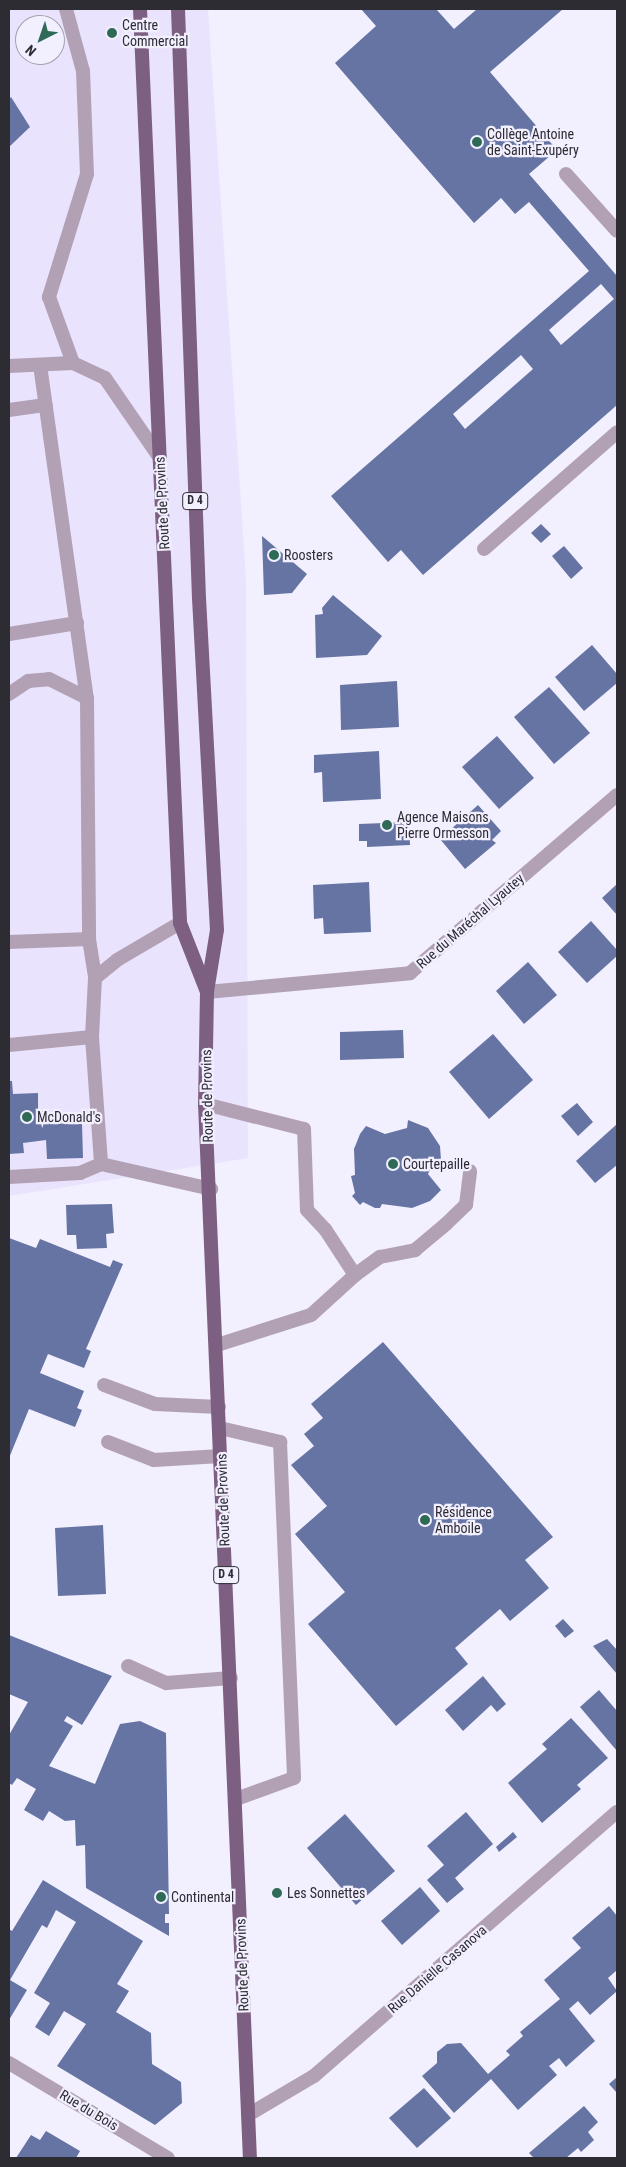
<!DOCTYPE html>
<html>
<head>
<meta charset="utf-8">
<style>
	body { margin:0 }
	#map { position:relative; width:626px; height:2167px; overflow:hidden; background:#f2efff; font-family:"Roboto Condensed",sans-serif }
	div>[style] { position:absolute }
	.built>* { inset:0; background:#eae3fe }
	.building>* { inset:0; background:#6674a3 }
	.service>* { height:14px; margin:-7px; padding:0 7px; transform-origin:7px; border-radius:7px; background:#b2a1b4 }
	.minor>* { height:14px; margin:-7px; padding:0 7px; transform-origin:7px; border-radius:7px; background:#b2a1b4 }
	.primary>* { height:14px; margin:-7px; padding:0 7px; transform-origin:7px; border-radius:7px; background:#7c5f81 }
	.dots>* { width:14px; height:14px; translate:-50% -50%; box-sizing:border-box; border:2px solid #f2efff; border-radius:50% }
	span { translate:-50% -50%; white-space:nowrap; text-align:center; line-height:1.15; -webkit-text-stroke:4.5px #f2efff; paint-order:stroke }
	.shield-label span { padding:1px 4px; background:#f2efff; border:1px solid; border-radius:4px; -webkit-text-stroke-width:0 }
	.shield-label { font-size:12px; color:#2e2c33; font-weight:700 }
	.poi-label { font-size:14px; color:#2e2c33 }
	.left { translate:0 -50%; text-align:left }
	.street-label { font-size:14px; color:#2e2c33 }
	.frame { position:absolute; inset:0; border:10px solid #2e2c33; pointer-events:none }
	.north { position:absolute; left:15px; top:15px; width:50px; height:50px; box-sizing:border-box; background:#f2efff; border:1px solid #a4a1ad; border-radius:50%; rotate:221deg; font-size:14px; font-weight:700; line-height:20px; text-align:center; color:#2e2c33 }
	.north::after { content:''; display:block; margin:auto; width:18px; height:22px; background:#2e6a56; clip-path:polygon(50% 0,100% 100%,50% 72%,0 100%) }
</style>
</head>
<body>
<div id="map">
	<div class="built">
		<i style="clip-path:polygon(evenodd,9px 9px,208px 9px,246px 578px,248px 1158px,9px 1196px,9px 9px,25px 25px,55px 25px,55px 55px,25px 55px,25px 25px)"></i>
	</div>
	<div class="building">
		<i style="clip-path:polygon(evenodd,361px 9px,436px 9px,454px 29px,477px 9px,563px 9px,490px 72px,557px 150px,529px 174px,617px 276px,617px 405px,423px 575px,401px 550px,388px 562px,331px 496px,589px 271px,529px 202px,515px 214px,501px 198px,474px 223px,392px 129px,335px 63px,376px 26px,361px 9px,601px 284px,614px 299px,561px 345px,549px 330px,601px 284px,361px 9px,521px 355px,533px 369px,465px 429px,453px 414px,521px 355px)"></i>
		<i style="clip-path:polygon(11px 97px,30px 127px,9px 147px,9px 99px)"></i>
		<i style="clip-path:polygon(541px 524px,551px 534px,541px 543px,531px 533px)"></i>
		<i style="clip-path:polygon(262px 536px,307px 574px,292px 593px,264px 595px)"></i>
		<i style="clip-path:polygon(564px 546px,583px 568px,571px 579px,552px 556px)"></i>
		<i style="clip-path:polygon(333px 595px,382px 636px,367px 655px,316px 658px,315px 615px,323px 614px,322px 608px)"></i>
		<i style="clip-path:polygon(592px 645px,617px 674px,617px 683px,584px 711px,555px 677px)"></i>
		<i style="clip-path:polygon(397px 681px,399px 727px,341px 730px,340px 685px)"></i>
		<i style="clip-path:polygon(549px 687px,590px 733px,554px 764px,514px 717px)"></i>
		<i style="clip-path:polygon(497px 736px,534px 778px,499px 809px,462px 767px)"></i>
		<i style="clip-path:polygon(379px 751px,381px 799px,323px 802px,322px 772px,314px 773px,314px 755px)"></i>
		<i style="clip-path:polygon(478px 805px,501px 831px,492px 840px,496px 843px,465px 869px,440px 839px)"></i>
		<i style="clip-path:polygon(409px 822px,410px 845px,367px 847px,367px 841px,359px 841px,359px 824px)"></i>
		<i style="clip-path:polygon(369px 882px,371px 932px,324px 934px,323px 918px,314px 919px,313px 885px)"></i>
		<i style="clip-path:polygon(617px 884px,617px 915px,602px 898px)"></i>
		<i style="clip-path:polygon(591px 921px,617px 950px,617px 956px,587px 983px,558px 952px)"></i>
		<i style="clip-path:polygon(528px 962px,557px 995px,524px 1024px,496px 991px)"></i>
		<i style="clip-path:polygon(403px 1030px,404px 1058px,340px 1060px,340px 1032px)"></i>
		<i style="clip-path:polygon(493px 1034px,533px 1080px,489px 1119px,449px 1072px)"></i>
		<i style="clip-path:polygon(9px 1081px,12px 1081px,13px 1094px,38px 1093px,38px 1111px,46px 1111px,46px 1124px,82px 1123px,83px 1158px,47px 1159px,46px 1140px,23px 1143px,24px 1153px,9px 1154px)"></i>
		<i style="clip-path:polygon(577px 1103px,593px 1122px,578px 1136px,561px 1116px)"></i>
		<i style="clip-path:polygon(408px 1120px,428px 1128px,440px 1146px,441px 1160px,434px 1161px,428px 1174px,441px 1190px,430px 1201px,412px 1208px,382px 1204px,380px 1208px,375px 1208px,363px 1202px,360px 1205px,352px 1196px,355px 1193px,351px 1176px,355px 1175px,354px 1149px,360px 1134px,366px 1126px,385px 1134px,407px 1128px)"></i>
		<i style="clip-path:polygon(617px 1124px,617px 1165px,595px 1183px,576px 1161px)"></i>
		<i style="clip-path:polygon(112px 1204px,114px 1233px,106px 1234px,107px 1248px,77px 1249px,76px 1235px,67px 1235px,66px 1205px)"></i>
		<i style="clip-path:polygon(9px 1238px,36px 1248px,40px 1239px,110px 1267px,113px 1260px,123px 1264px,86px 1349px,91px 1351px,84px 1368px,48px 1354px,40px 1373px,84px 1391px,77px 1408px,82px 1410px,75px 1427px,29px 1409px,9px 1458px)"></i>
		<i style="clip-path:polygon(383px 1342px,553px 1537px,525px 1560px,549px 1588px,510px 1621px,500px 1609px,455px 1648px,468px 1664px,396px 1726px,308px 1624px,345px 1592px,295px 1534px,327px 1506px,291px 1465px,314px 1446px,304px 1434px,323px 1418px,311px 1404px)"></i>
		<i style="clip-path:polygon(103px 1525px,106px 1594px,58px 1596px,55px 1528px)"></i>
		<i style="clip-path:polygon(563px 1619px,574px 1631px,565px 1638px,555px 1626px)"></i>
		<i style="clip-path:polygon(9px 1635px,112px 1676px,82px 1725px,67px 1716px,64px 1721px,73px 1726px,49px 1766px,95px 1784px,120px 1724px,140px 1721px,166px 1733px,169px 1914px,165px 1914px,165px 1923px,169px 1923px,169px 1936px,86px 1888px,85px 1845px,76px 1846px,75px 1820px,65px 1821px,49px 1811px,43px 1821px,24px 1810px,36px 1789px,17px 1778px,12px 1785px,9px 1783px,9px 1735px,28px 1702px,9px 1694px)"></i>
		<i style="clip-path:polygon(607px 1639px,617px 1650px,617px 1674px,593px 1646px)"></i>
		<i style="clip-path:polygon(483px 1676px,506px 1704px,497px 1712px,491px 1705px,463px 1731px,445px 1710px)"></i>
		<i style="clip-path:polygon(599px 1690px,617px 1711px,617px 1751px,580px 1707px)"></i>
		<i style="clip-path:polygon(571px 1718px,608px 1758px,577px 1785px,581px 1789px,542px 1823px,508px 1783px,547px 1749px,542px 1744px)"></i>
		<i style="clip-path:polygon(466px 1812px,493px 1844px,455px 1878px,464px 1889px,447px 1903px,427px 1880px,444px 1865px,427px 1846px)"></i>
		<i style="clip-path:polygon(345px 1814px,395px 1871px,356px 1905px,307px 1848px)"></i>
		<i style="clip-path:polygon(513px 1832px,517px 1837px,499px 1852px,496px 1847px)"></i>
		<i style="clip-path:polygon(43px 1880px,143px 1941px,117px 1984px,129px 1991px,116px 2012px,151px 2033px,152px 2064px,181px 2082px,182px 2103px,155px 2125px,57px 2066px,86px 2024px,64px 2011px,49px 2036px,35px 2027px,50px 2003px,34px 1993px,76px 1922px,56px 1910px,47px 1928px,42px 1925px,10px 1980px,27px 1990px,9px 2020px,9px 1929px,12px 1931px)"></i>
		<i style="clip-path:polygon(420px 1887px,440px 1911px,402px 1945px,381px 1921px)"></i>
		<i style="clip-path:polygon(609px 1906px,617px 1916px,617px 1970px,608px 1978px,617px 1991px,590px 2015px,578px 2001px,569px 2009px,595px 2041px,566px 2067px,559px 2058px,549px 2066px,557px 2075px,518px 2110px,491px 2079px,454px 2113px,422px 2076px,437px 2063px,437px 2052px,447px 2044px,461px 2043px,488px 2074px,510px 2055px,506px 2051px,523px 2036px,520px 2032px,560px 1999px,544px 1980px,581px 1948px,572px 1938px)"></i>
		<i style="clip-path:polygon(617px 2077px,617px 2093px,609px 2084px)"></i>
		<i style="clip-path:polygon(424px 2088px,451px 2118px,417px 2148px,389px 2118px)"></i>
		<i style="clip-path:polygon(584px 2106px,598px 2122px,588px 2132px,594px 2140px,581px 2152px,578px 2148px,566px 2158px,534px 2158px,529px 2153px)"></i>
		<i style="clip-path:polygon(46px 2131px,80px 2151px,76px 2158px,16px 2158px,31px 2135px,40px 2140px)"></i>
	</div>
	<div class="service">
		<i style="left:66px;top:9px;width:64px;rotate:74.7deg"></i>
		<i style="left:83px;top:71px;width:103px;rotate:87.8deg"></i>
		<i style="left:87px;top:174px;width:129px;rotate:107.2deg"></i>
		<i style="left:49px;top:297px;width:70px;rotate:70deg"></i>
		<i style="left:566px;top:174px;width:76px;rotate:48.2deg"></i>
		<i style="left:40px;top:365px;width:336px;rotate:82deg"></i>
		<i style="left:87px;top:698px;width:241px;rotate:89.5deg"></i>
		<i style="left:9px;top:366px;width:64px;rotate:-2.7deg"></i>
		<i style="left:73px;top:363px;width:35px;rotate:25deg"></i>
		<i style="left:105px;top:378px;width:97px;rotate:55.5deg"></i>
		<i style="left:9px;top:410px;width:37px;rotate:-8deg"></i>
		<i style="left:484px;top:549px;width:177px;rotate:-41.3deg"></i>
		<i style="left:9px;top:634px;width:69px;rotate:-9.2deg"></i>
		<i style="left:9px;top:694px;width:23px;rotate:-34deg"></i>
		<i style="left:28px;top:681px;width:21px;rotate:-5deg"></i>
		<i style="left:49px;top:679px;width:42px;rotate:26.6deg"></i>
		<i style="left:9px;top:942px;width:80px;rotate:-2.1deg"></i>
		<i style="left:89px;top:939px;width:39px;rotate:81deg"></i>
		<i style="left:95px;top:978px;width:59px;rotate:92.9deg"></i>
		<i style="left:92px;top:1037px;width:127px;rotate:85.9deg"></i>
		<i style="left:101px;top:1164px;width:113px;rotate:12.8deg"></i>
		<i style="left:95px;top:978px;width:28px;rotate:-39deg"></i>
		<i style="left:117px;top:960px;width:73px;rotate:-30.4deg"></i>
		<i style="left:9px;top:1045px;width:83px;rotate:-5.5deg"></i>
		<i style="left:205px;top:1104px;width:102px;rotate:14.2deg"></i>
		<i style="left:304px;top:1129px;width:81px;rotate:87.9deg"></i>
		<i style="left:307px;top:1210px;width:26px;rotate:47deg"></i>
		<i style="left:325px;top:1229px;width:55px;rotate:56.9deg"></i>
		<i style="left:355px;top:1275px;width:59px;rotate:137.7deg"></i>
		<i style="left:311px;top:1315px;width:99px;rotate:162.3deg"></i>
		<i style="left:9px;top:1177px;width:71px;rotate:-3.2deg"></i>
		<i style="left:80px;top:1173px;width:23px;rotate:-23deg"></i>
		<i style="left:355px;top:1275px;width:31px;rotate:-36deg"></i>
		<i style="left:380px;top:1257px;width:36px;rotate:-11deg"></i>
		<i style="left:415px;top:1250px;width:40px;rotate:-40deg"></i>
		<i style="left:446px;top:1224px;width:28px;rotate:-44deg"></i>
		<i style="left:466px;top:1205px;width:34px;rotate:-83deg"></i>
		<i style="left:104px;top:1385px;width:54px;rotate:20.4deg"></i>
		<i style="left:155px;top:1404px;width:64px;rotate:2.7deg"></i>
		<i style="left:220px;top:1428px;width:62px;rotate:13.1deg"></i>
		<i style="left:280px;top:1442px;width:336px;rotate:87.6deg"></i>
		<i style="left:294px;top:1778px;width:62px;rotate:160.1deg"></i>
		<i style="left:108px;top:1442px;width:49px;rotate:21.4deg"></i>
		<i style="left:154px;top:1460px;width:67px;rotate:-3.4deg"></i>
		<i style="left:128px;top:1666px;width:42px;rotate:24.1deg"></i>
		<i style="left:166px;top:1683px;width:65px;rotate:-4.4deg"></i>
	</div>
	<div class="minor">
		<i style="left:207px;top:992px;width:204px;rotate:-5.3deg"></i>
		<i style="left:410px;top:973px;width:273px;rotate:-40.7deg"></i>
		<i style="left:9px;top:2063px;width:185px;rotate:30.9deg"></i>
		<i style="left:248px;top:2115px;width:77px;rotate:-30.6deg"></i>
		<i style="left:314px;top:2076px;width:402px;rotate:-41.1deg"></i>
	</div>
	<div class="primary">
		<i style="left:140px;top:9px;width:915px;rotate:87.49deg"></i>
		<i style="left:180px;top:923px;width:74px;rotate:68.6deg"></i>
		<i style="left:178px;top:9px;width:589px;rotate:87.96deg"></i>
		<i style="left:199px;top:598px;width:332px;rotate:86.9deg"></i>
		<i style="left:217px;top:930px;width:63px;rotate:99.2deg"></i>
		<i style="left:207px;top:992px;width:112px;rotate:91deg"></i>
		<i style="left:205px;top:1104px;width:1055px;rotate:87.56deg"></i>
	</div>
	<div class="dots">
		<i style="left:112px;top:33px;background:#2e6a56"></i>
		<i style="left:477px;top:142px;background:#2e6a56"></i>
		<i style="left:274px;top:555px;background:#2e6a56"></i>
		<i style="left:387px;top:825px;background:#2e6a56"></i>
		<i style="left:27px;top:1117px;background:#2e6a56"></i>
		<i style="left:393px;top:1164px;background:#2e6a56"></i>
		<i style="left:425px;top:1520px;background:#2e6a56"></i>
		<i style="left:277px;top:1893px;background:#2e6a56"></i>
		<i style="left:161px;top:1897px;background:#2e6a56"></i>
	</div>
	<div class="shield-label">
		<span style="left:195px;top:501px">D 4</span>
		<span style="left:226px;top:1575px">D 4</span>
	</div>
	<div class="poi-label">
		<span class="left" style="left:122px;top:33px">Centre<br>Commercial</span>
		<span class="left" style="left:487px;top:142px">Collège Antoine<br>de Saint-Exupéry</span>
		<span class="left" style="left:284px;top:555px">Roosters</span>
		<span class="left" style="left:397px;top:825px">Agence Maisons<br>Pierre Ormesson</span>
		<span class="left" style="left:37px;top:1117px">McDonald's</span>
		<span class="left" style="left:403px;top:1164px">Courtepaille</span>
		<span class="left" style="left:435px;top:1520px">Résidence<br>Amboile</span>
		<span class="left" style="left:287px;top:1893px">Les Sonnettes</span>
		<span class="left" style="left:171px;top:1897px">Continental</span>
	</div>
	<div class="street-label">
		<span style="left:162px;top:503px;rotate:-93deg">Route de Provins</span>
		<span style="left:470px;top:921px;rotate:-41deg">Rue du Maréchal Lyautey</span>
		<span style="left:207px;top:1096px;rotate:-91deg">Route de Provins</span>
		<span style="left:223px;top:1500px;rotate:-92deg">Route de Provins</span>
		<span style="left:242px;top:1965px;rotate:-92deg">Route de Provins</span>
		<span style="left:437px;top:1969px;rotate:-41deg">Rue Danielle Casanova</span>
		<span style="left:89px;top:2110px;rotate:31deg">Rue du Bois</span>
	</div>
	<div class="frame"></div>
	<div class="north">N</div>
</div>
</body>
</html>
